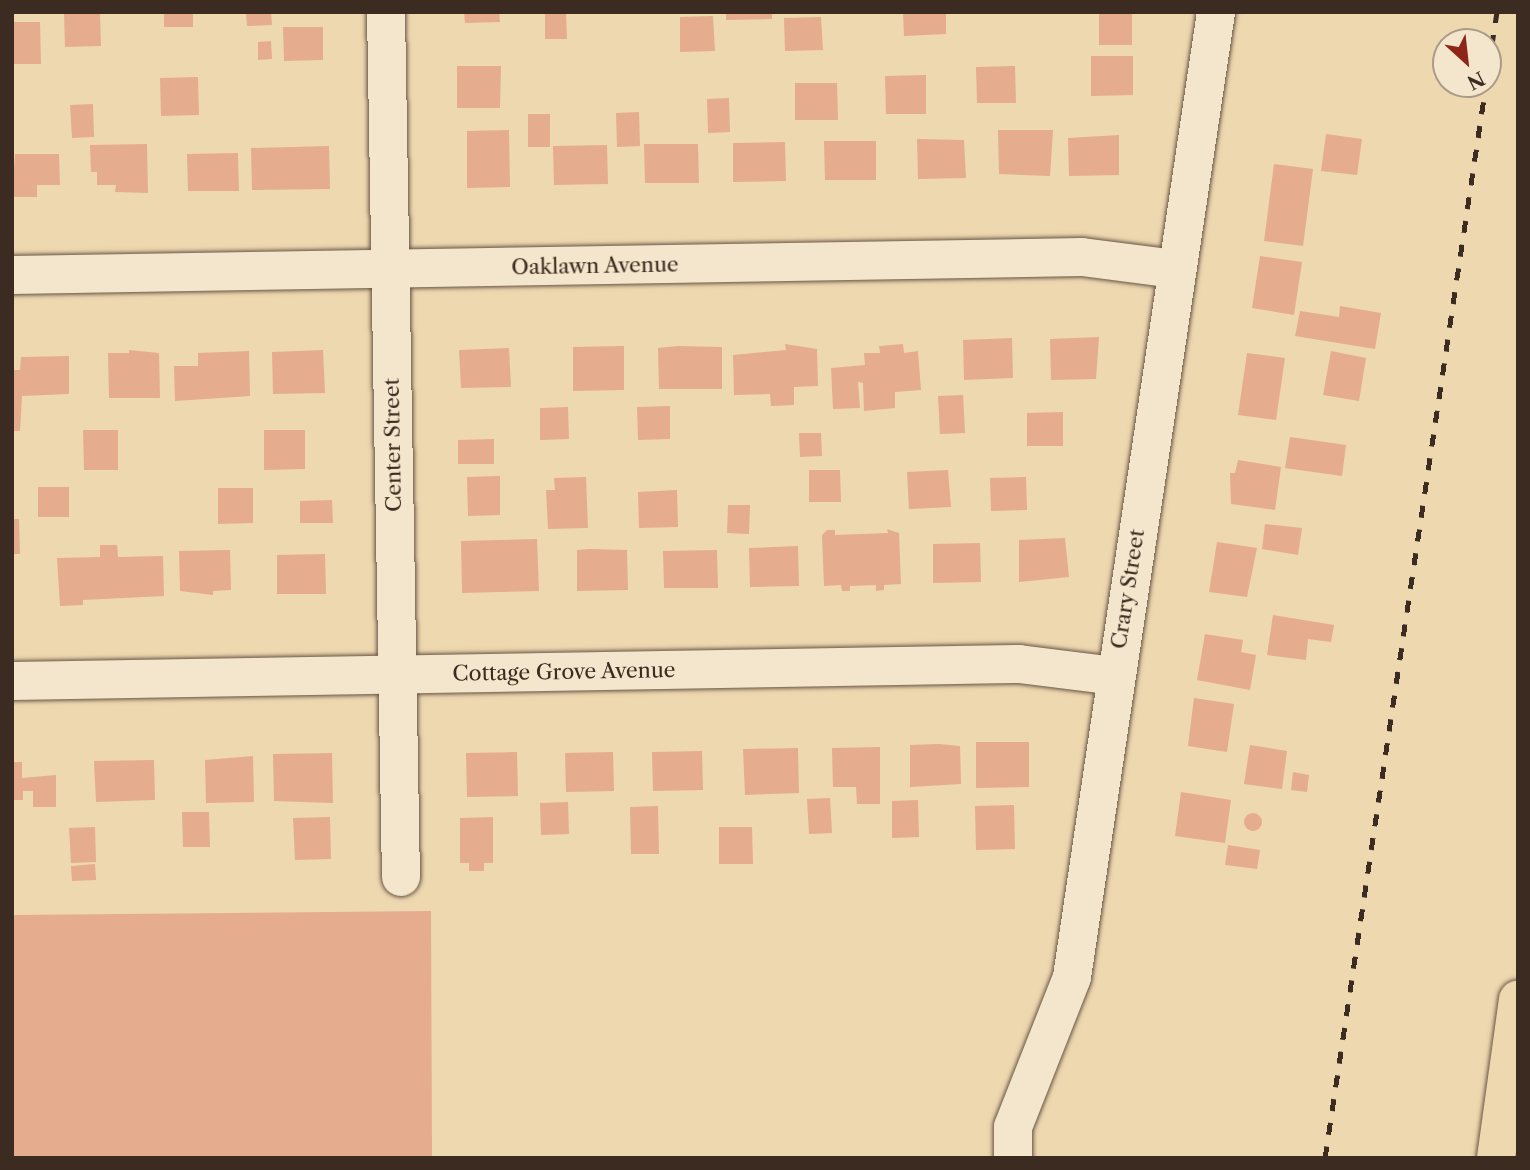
<!DOCTYPE html>
<html>
<head>
<meta charset="utf-8">
<style>
	body { margin:0 }
	#map { position:relative; width:1530px; height:1170px; overflow:hidden; background:#eed8b0; font-family:"Libre Caslon Text",serif }
	div>[style] { position:absolute }
	.building>* { inset:0; background:#e5ac8e }
	.round { border-radius:50% }
	.roads { filter:drop-shadow(0 0 2px #685645) drop-shadow(0 0 2px #685645) }
	.minor>* { height:38px; margin:-19px; padding:0 19px; transform-origin:19px; border-radius:19px; background:#f4e6cc }
	.major>* { height:38px; margin:-19px; padding:0 19px; transform-origin:19px; border-radius:19px; background:#eed8b0 }
	.rail>* { height:5px; margin-top:-2.5px; transform-origin:0; background:repeating-linear-gradient(90deg,#3b2b21 0 12px,transparent 0 24px) }
	span { translate:-50% -50%; white-space:nowrap; text-align:center; line-height:1.15; -webkit-text-stroke:5px #f4e6cc; paint-order:stroke }
	.street-label { font-size:21px; color:#3b2b21 }
	.frame { position:absolute; inset:0; border:14px solid #3b2b21; pointer-events:none }
	.north { position:absolute; left:1432px; top:28px; width:70px; height:70px; box-sizing:border-box; background:#f4e6cc; border:2px solid #aa9b88; border-radius:50%; rotate:153deg; font-size:19px; font-weight:700; line-height:28px; text-align:center; color:#3b2b21 }
	.north::after { content:''; display:block; margin:auto; width:24px; height:32px; background:#8f2418; clip-path:polygon(50% 0,100% 100%,50% 72%,0 100%) }
</style>
</head>
<body>
<div id="map">
	<div class="building">
		<i style="clip-path:polygon(64px 12px,100px 12px,101px 46px,65px 47px)"></i>
		<i style="clip-path:polygon(164px 12px,193px 12px,193px 27px,164px 27px)"></i>
		<i style="clip-path:polygon(246px 12px,271px 12px,272px 25px,247px 26px)"></i>
		<i style="clip-path:polygon(464px 12px,499px 12px,500px 22px,465px 23px)"></i>
		<i style="clip-path:polygon(545px 12px,566px 12px,567px 39px,545px 39px)"></i>
		<i style="clip-path:polygon(726px 12px,772px 12px,772px 19px,726px 20px)"></i>
		<i style="clip-path:polygon(903px 12px,946px 12px,946px 34px,904px 36px)"></i>
		<i style="clip-path:polygon(1099px 12px,1132px 13px,1132px 45px,1099px 45px)"></i>
		<i style="clip-path:polygon(713px 16px,715px 51px,680px 52px,680px 17px)"></i>
		<i style="clip-path:polygon(821px 17px,823px 50px,785px 51px,784px 18px)"></i>
		<i style="clip-path:polygon(12px 22px,40px 22px,41px 64px,12px 64px)"></i>
		<i style="clip-path:polygon(283px 27px,323px 27px,323px 60px,284px 61px)"></i>
		<i style="clip-path:polygon(271px 41px,272px 59px,258px 60px,258px 42px)"></i>
		<i style="clip-path:polygon(1091px 56px,1133px 56px,1133px 95px,1091px 96px)"></i>
		<i style="clip-path:polygon(457px 66px,501px 66px,500px 108px,457px 108px)"></i>
		<i style="clip-path:polygon(1015px 66px,1016px 103px,977px 103px,976px 67px)"></i>
		<i style="clip-path:polygon(926px 75px,926px 114px,886px 114px,885px 76px)"></i>
		<i style="clip-path:polygon(198px 77px,199px 115px,161px 116px,160px 78px)"></i>
		<i style="clip-path:polygon(795px 83px,837px 83px,838px 120px,795px 120px)"></i>
		<i style="clip-path:polygon(729px 98px,730px 132px,708px 133px,707px 99px)"></i>
		<i style="clip-path:polygon(93px 104px,94px 137px,72px 138px,70px 105px)"></i>
		<i style="clip-path:polygon(639px 112px,640px 146px,617px 147px,616px 113px)"></i>
		<i style="clip-path:polygon(528px 114px,550px 114px,550px 147px,528px 147px)"></i>
		<i style="clip-path:polygon(509px 130px,510px 187px,467px 188px,467px 131px)"></i>
		<i style="clip-path:polygon(998px 130px,1053px 130px,1050px 176px,999px 174px)"></i>
		<i style="clip-path:polygon(1326px 134px,1362px 139px,1357px 175px,1321px 171px)"></i>
		<i style="clip-path:polygon(1119px 135px,1119px 175px,1069px 176px,1068px 138px)"></i>
		<i style="clip-path:polygon(917px 139px,964px 140px,966px 178px,918px 179px)"></i>
		<i style="clip-path:polygon(824px 141px,876px 141px,876px 180px,825px 180px)"></i>
		<i style="clip-path:polygon(785px 142px,786px 181px,733px 182px,733px 143px)"></i>
		<i style="clip-path:polygon(147px 144px,148px 193px,115px 192px,116px 185px,97px 185px,97px 172px,91px 172px,90px 145px)"></i>
		<i style="clip-path:polygon(644px 144px,698px 144px,699px 183px,645px 183px)"></i>
		<i style="clip-path:polygon(607px 145px,608px 184px,554px 185px,553px 146px)"></i>
		<i style="clip-path:polygon(329px 146px,330px 189px,252px 190px,251px 148px)"></i>
		<i style="clip-path:polygon(238px 153px,239px 191px,188px 191px,187px 154px)"></i>
		<i style="clip-path:polygon(15px 154px,59px 154px,60px 185px,37px 185px,37px 197px,12px 197px)"></i>
		<i style="clip-path:polygon(1274px 164px,1313px 169px,1303px 246px,1264px 241px)"></i>
		<i style="clip-path:polygon(1260px 256px,1302px 262px,1294px 315px,1252px 308px)"></i>
		<i style="clip-path:polygon(1340px 306px,1381px 313px,1375px 349px,1295px 336px,1300px 311px,1339px 317px)"></i>
		<i style="clip-path:polygon(1099px 337px,1096px 379px,1051px 380px,1050px 339px)"></i>
		<i style="clip-path:polygon(1012px 338px,1013px 378px,964px 380px,963px 340px)"></i>
		<i style="clip-path:polygon(785px 344px,817px 349px,818px 386px,794px 387px,794px 405px,771px 406px,770px 394px,734px 395px,733px 355px,786px 350px)"></i>
		<i style="clip-path:polygon(903px 344px,904px 353px,918px 351px,921px 390px,895px 392px,895px 408px,864px 411px,863px 383px,858px 382px,860px 408px,833px 409px,831px 368px,865px 365px,864px 353px,880px 353px,879px 346px)"></i>
		<i style="clip-path:polygon(624px 346px,624px 390px,573px 391px,573px 347px)"></i>
		<i style="clip-path:polygon(678px 346px,722px 347px,722px 389px,659px 389px,658px 348px)"></i>
		<i style="clip-path:polygon(509px 348px,511px 387px,461px 388px,459px 350px)"></i>
		<i style="clip-path:polygon(129px 350px,159px 353px,160px 398px,109px 398px,108px 353px,129px 353px)"></i>
		<i style="clip-path:polygon(323px 350px,325px 393px,273px 394px,272px 352px)"></i>
		<i style="clip-path:polygon(249px 351px,250px 396px,175px 401px,174px 366px,198px 366px,198px 353px)"></i>
		<i style="clip-path:polygon(1331px 351px,1366px 358px,1359px 401px,1323px 395px)"></i>
		<i style="clip-path:polygon(1247px 353px,1285px 358px,1276px 420px,1238px 415px)"></i>
		<i style="clip-path:polygon(69px 356px,69px 394px,22px 396px,20px 431px,12px 431px,12px 370px,20px 370px,21px 357px)"></i>
		<i style="clip-path:polygon(963px 395px,965px 433px,940px 434px,938px 396px)"></i>
		<i style="clip-path:polygon(670px 406px,670px 439px,638px 440px,637px 407px)"></i>
		<i style="clip-path:polygon(568px 407px,569px 439px,540px 440px,540px 408px)"></i>
		<i style="clip-path:polygon(1063px 412px,1063px 446px,1027px 446px,1027px 413px)"></i>
		<i style="clip-path:polygon(83px 430px,118px 430px,118px 470px,84px 470px)"></i>
		<i style="clip-path:polygon(264px 430px,305px 430px,305px 469px,264px 470px)"></i>
		<i style="clip-path:polygon(799px 433px,821px 433px,822px 456px,800px 457px)"></i>
		<i style="clip-path:polygon(1290px 437px,1346px 445px,1342px 476px,1285px 468px)"></i>
		<i style="clip-path:polygon(494px 439px,494px 464px,458px 464px,458px 440px)"></i>
		<i style="clip-path:polygon(1238px 460px,1281px 467px,1275px 510px,1231px 504px,1230px 473px,1235px 473px)"></i>
		<i style="clip-path:polygon(809px 470px,840px 470px,841px 502px,809px 502px)"></i>
		<i style="clip-path:polygon(948px 470px,951px 507px,909px 509px,907px 472px)"></i>
		<i style="clip-path:polygon(500px 476px,500px 515px,468px 516px,467px 477px)"></i>
		<i style="clip-path:polygon(586px 477px,588px 528px,548px 529px,546px 490px,555px 490px,554px 478px)"></i>
		<i style="clip-path:polygon(1026px 477px,1027px 510px,991px 511px,990px 478px)"></i>
		<i style="clip-path:polygon(38px 487px,69px 487px,69px 517px,38px 517px)"></i>
		<i style="clip-path:polygon(218px 488px,253px 488px,253px 523px,218px 524px)"></i>
		<i style="clip-path:polygon(677px 490px,678px 527px,639px 528px,638px 492px)"></i>
		<i style="clip-path:polygon(332px 500px,333px 523px,300px 523px,300px 501px)"></i>
		<i style="clip-path:polygon(728px 505px,750px 505px,749px 534px,727px 533px)"></i>
		<i style="clip-path:polygon(12px 519px,19px 519px,20px 554px,12px 554px)"></i>
		<i style="clip-path:polygon(1265px 524px,1302px 528px,1298px 555px,1262px 549px)"></i>
		<i style="clip-path:polygon(887px 529px,899px 533px,901px 584px,884px 585px,884px 590px,876px 591px,876px 585px,850px 586px,850px 591px,842px 591px,841px 585px,824px 586px,822px 535px,827px 530px,835px 530px,835px 535px,888px 533px)"></i>
		<i style="clip-path:polygon(1065px 538px,1069px 577px,1019px 582px,1019px 540px)"></i>
		<i style="clip-path:polygon(537px 539px,539px 591px,462px 593px,461px 541px)"></i>
		<i style="clip-path:polygon(1217px 542px,1257px 548px,1247px 597px,1209px 592px)"></i>
		<i style="clip-path:polygon(980px 543px,981px 582px,933px 583px,933px 544px)"></i>
		<i style="clip-path:polygon(100px 545px,117px 545px,118px 557px,163px 556px,164px 596px,83px 600px,83px 605px,60px 606px,57px 558px,100px 557px)"></i>
		<i style="clip-path:polygon(798px 546px,799px 586px,750px 587px,749px 548px)"></i>
		<i style="clip-path:polygon(589px 549px,627px 550px,628px 590px,577px 591px,577px 550px)"></i>
		<i style="clip-path:polygon(230px 550px,231px 590px,213px 591px,213px 595px,180px 591px,179px 551px)"></i>
		<i style="clip-path:polygon(717px 550px,718px 588px,664px 588px,663px 551px)"></i>
		<i style="clip-path:polygon(325px 554px,326px 594px,277px 594px,277px 555px)"></i>
		<i style="clip-path:polygon(1273px 615px,1334px 625px,1331px 642px,1308px 639px,1306px 660px,1267px 655px)"></i>
		<i style="clip-path:polygon(1205px 634px,1243px 640px,1241px 652px,1256px 655px,1250px 690px,1197px 680px)"></i>
		<i style="clip-path:polygon(1194px 698px,1234px 704px,1227px 752px,1188px 746px)"></i>
		<i style="clip-path:polygon(976px 742px,1029px 742px,1029px 787px,976px 788px)"></i>
		<i style="clip-path:polygon(939px 744px,960px 746px,961px 784px,910px 787px,910px 745px)"></i>
		<i style="clip-path:polygon(1250px 745px,1287px 751px,1282px 789px,1244px 784px)"></i>
		<i style="clip-path:polygon(880px 747px,880px 804px,857px 804px,856px 787px,833px 787px,832px 748px)"></i>
		<i style="clip-path:polygon(798px 748px,799px 793px,745px 795px,743px 749px)"></i>
		<i style="clip-path:polygon(702px 751px,703px 790px,653px 791px,652px 752px)"></i>
		<i style="clip-path:polygon(517px 752px,518px 796px,467px 797px,466px 753px)"></i>
		<i style="clip-path:polygon(613px 752px,614px 791px,566px 792px,565px 753px)"></i>
		<i style="clip-path:polygon(332px 753px,333px 803px,274px 801px,273px 754px)"></i>
		<i style="clip-path:polygon(253px 756px,254px 802px,206px 803px,205px 760px)"></i>
		<i style="clip-path:polygon(154px 760px,155px 800px,96px 802px,94px 761px)"></i>
		<i style="clip-path:polygon(12px 762px,22px 762px,22px 778px,56px 775px,56px 807px,33px 807px,33px 791px,23px 791px,23px 800px,12px 800px)"></i>
		<i style="clip-path:polygon(1293px 772px,1309px 775px,1307px 792px,1291px 790px)"></i>
		<i style="clip-path:polygon(1181px 792px,1231px 800px,1225px 843px,1175px 836px)"></i>
		<i style="clip-path:polygon(830px 798px,832px 833px,809px 834px,807px 799px)"></i>
		<i style="clip-path:polygon(918px 800px,919px 837px,892px 838px,892px 801px)"></i>
		<i style="clip-path:polygon(568px 802px,569px 834px,541px 835px,540px 803px)"></i>
		<i style="clip-path:polygon(1014px 805px,1015px 849px,976px 850px,975px 806px)"></i>
		<i style="clip-path:polygon(658px 806px,659px 854px,631px 854px,630px 807px)"></i>
		<i style="clip-path:polygon(182px 812px,209px 812px,210px 847px,183px 847px)"></i>
		<i class="round" style="left:1244px;top:813px;width:18px;height:18px"></i>
		<i style="clip-path:polygon(330px 817px,331px 859px,295px 860px,293px 818px)"></i>
		<i style="clip-path:polygon(493px 817px,493px 863px,484px 863px,484px 871px,469px 871px,469px 863px,460px 863px,460px 818px)"></i>
		<i style="clip-path:polygon(95px 827px,96px 862px,71px 863px,69px 828px)"></i>
		<i style="clip-path:polygon(719px 827px,752px 827px,753px 864px,719px 864px)"></i>
		<i style="clip-path:polygon(1228px 845px,1260px 850px,1257px 869px,1225px 865px)"></i>
		<i style="clip-path:polygon(95px 864px,96px 880px,72px 881px,71px 866px)"></i>
		<i style="clip-path:polygon(431px 911px,432px 1158px,12px 1158px,12px 915px)"></i>
	</div>
	<div class="roads">
		<div class="minor">
			<i style="left:386px;top:12px;width:865px;rotate:89.01deg"></i>
			<i style="left:12px;top:275px;width:1070px;rotate:-0.96deg"></i>
			<i style="left:1082px;top:257px;width:95px;rotate:7.3deg"></i>
			<i style="left:12px;top:681px;width:1007px;rotate:-0.97deg"></i>
			<i style="left:1019px;top:664px;width:97px;rotate:7.1deg"></i>
			<i style="left:1013px;top:1158px;width:31px;rotate:-90deg"></i>
			<i style="left:1013px;top:1127px;width:161px;rotate:-68.5deg"></i>
			<i style="left:1072px;top:977px;width:976px;rotate:-81.51deg"></i>
		</div>
		<div class="major">
			<i style="left:1496px;top:1158px;width:160px;rotate:-82.1deg"></i>
		</div>
	</div>
	<div class="rail">
		<i style="left:1488px;top:70px;width:59px;rotate:-81.2deg"></i>
		<i style="left:1325px;top:1158px;width:1086px;rotate:-81.47deg"></i>
	</div>
	<div class="street-label">
		<span style="left:595px;top:266px;rotate:-1deg">Oaklawn Avenue</span>
		<span style="left:393px;top:445px;rotate:-91deg">Center Street</span>
		<span style="left:1128px;top:589px;rotate:-81deg">Crary Street</span>
		<span style="left:564px;top:672px;rotate:-1deg">Cottage Grove Avenue</span>
	</div>
	<div class="frame"></div>
	<div class="north">N</div>
</div>
</body>
</html>
